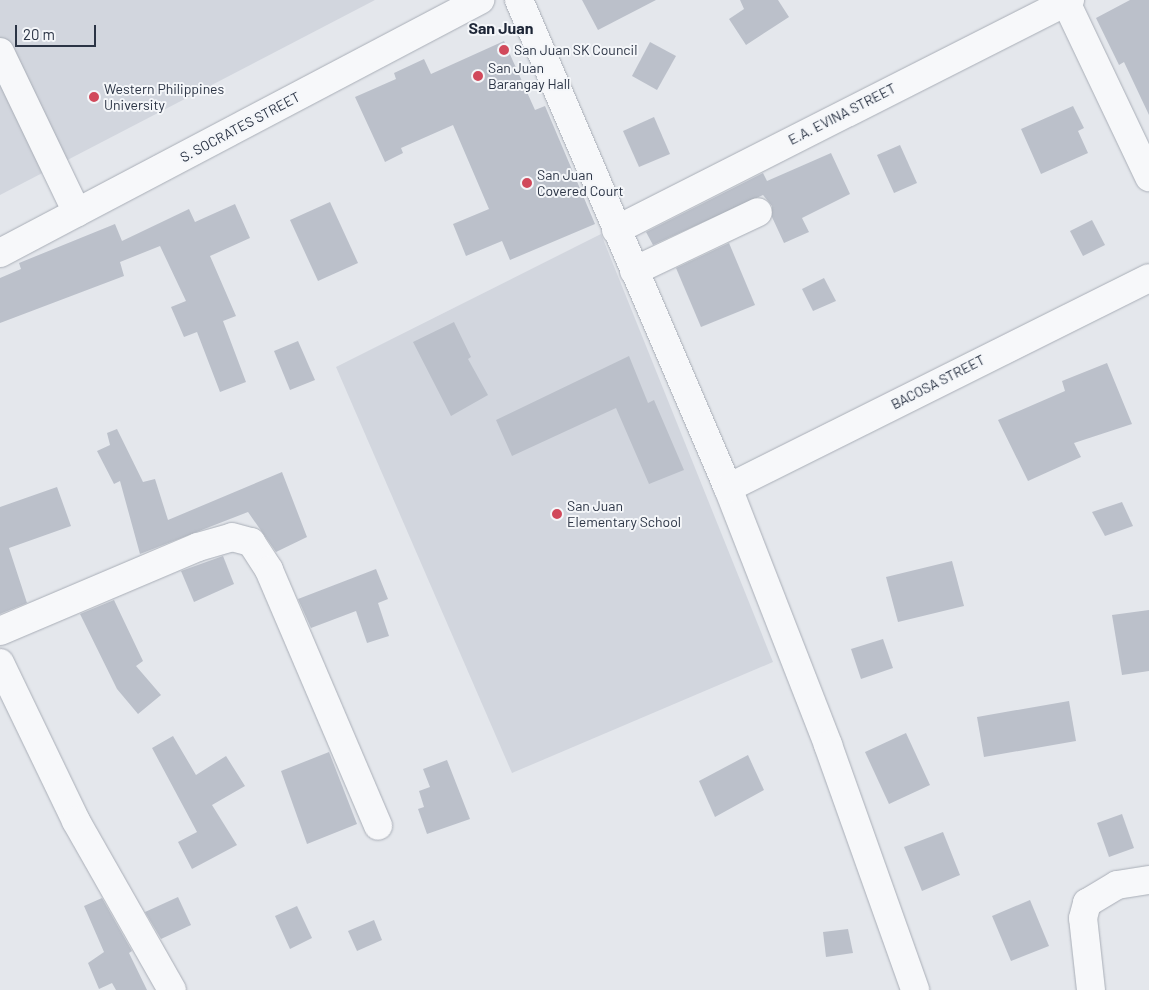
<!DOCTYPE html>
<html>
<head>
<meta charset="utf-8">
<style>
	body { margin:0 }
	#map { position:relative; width:1149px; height:990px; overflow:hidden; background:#e4e7ec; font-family:Barlow,sans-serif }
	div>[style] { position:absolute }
	.built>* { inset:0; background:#d2d6de }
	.building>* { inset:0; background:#bbc0ca }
	.roads { filter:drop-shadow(0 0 1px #a9aeb7) drop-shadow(0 0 1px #a9aeb7) }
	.minor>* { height:28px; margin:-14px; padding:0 14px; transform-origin:14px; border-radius:14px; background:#f7f8fa }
	.dots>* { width:14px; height:14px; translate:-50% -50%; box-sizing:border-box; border:2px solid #f4f6f9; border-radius:50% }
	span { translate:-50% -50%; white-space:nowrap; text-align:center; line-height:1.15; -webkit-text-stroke:4px #f4f6f9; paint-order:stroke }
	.poi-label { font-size:14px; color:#2b3445 }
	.left { translate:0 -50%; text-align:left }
	.street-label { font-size:14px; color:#2b3445 }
	.quarter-label { font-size:16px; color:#1d2536; font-weight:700 }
	.scale { position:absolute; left:15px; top:25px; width:81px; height:22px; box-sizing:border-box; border:2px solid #2b3445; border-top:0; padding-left:6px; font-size:15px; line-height:18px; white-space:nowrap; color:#2b3445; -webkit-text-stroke:4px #f4f6f9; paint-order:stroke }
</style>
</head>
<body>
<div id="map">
	<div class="built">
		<i style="clip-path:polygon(0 0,375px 0,0 195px)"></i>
		<i style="clip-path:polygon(601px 234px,773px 662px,512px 773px,336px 367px)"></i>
	</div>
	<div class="building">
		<i style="clip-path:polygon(582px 0,656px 0,598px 30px)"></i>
		<i style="clip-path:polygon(740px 0,778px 0,789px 17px,746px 45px,729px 19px,744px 9px)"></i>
		<i style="clip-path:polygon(1130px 0,1149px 0,1149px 115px,1124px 62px,1119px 65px,1096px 18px)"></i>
		<i style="clip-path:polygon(504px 41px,535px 110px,545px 106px,595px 224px,510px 260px,502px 241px,466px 256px,453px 224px,489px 209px,453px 125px,401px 148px,403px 153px,385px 162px,355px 97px,396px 79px,394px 73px,424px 59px,431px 74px)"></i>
		<i style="clip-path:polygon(650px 42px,676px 56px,657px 90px,632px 76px)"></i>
		<i style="clip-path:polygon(1073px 106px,1084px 128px,1078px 131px,1088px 153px,1041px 174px,1021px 129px)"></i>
		<i style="clip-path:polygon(654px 117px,670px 154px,639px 167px,623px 131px)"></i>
		<i style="clip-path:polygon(900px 145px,917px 183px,894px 193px,877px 155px)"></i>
		<i style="clip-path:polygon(831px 153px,850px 194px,802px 218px,809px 232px,784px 243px,772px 217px,772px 206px,763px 195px,653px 245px,646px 232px,763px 173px,767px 181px)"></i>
		<i style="clip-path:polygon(330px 202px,358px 263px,318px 281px,290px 220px)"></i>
		<i style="clip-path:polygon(235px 204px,250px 238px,210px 256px,236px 316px,223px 321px,246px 382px,220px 392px,197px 332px,184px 337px,171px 307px,186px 301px,160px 246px,120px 262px,124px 276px,0 323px,0 278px,21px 269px,19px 263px,115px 224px,122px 241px,189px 209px,195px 222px)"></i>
		<i style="clip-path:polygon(1092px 220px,1105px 245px,1083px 256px,1070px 231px)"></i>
		<i style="clip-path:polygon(729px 243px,755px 305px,701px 327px,676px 268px)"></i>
		<i style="clip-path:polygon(824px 278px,836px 301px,813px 311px,802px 289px)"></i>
		<i style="clip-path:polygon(454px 322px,471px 357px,468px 359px,488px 395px,451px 416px,413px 342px)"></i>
		<i style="clip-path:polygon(298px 341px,315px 380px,290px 390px,274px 351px)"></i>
		<i style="clip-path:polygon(629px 356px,648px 403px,654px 400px,684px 470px,649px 484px,616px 408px,512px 456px,496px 420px)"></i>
		<i style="clip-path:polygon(1107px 363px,1132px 424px,1074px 443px,1081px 457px,1028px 481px,998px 420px,1065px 391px,1062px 381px)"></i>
		<i style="clip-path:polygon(117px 429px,143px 482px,155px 479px,168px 520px,282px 472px,307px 537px,276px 552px,248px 512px,140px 554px,120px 481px,114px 484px,97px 451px,110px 445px,107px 433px)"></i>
		<i style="clip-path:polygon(57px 487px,71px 526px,9px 548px,27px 603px,0 614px,0 507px)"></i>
		<i style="clip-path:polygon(1122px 502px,1133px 526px,1105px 536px,1092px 512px)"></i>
		<i style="clip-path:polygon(223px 556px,234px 584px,194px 602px,181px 571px)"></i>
		<i style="clip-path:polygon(952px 561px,964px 606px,898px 622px,886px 577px)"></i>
		<i style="clip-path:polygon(376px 569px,388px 599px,378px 603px,389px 636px,367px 643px,356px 611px,311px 628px,298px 599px)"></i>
		<i style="clip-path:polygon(114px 600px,143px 661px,136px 666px,161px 695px,138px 714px,117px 689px,80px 614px)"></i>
		<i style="clip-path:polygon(1149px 610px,1149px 671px,1122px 675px,1112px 615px)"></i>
		<i style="clip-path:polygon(883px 639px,893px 668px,861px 679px,851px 649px)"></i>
		<i style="clip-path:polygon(1069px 701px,1076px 741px,984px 757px,977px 717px)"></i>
		<i style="clip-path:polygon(906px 733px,930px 785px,889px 804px,865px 752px)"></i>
		<i style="clip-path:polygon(173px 736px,196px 775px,226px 756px,245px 786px,212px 805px,237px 845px,192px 869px,178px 842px,197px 832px,152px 748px)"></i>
		<i style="clip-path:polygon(329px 752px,357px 824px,307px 844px,281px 771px)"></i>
		<i style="clip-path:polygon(748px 755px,764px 790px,715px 817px,699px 781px)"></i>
		<i style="clip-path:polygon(447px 760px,470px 819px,427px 834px,418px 809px,424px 807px,419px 791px,430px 787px,423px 769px)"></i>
		<i style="clip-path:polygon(1122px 814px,1134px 848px,1109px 857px,1097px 823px)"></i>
		<i style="clip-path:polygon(943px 832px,960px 875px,922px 891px,904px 847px)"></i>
		<i style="clip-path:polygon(178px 897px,191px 925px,161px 939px,145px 912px)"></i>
		<i style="clip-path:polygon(102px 898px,132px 951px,129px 953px,147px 990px,116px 990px,112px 983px,99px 989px,88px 963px,104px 952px,84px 906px)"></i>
		<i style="clip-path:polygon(1030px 900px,1049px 946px,1011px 961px,992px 916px)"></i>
		<i style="clip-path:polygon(297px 906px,312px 938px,290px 949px,275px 916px)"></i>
		<i style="clip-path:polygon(374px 920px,382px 940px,357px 951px,348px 931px)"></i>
		<i style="clip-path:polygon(848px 929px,853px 953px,826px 957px,823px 932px)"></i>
	</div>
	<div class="roads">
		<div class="minor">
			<i style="left:519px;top:0;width:531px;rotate:66.82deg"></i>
			<i style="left:728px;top:488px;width:276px;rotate:68.7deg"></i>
			<i style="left:828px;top:745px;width:260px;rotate:70.4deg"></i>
			<i style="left:1066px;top:2px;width:194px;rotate:64.6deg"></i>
			<i style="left:0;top:52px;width:178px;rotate:64.4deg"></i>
			<i style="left:616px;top:230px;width:509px;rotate:-26.87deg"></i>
			<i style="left:0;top:253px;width:543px;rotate:-27.79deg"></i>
			<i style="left:634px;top:271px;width:137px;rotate:-25.4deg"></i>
			<i style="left:728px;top:488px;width:470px;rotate:-26.5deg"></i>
			<i style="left:0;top:631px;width:215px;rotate:-23deg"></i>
			<i style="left:198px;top:547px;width:35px;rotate:-16deg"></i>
			<i style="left:232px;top:537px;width:20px;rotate:15deg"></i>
			<i style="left:251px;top:542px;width:33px;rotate:57deg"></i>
			<i style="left:269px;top:570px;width:278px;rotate:66.9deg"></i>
			<i style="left:0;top:663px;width:175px;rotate:64.3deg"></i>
			<i style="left:76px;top:821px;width:194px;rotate:60.4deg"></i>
			<i style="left:1091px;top:990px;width:72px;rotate:-96.3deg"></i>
			<i style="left:1083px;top:918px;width:16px;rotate:-75deg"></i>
			<i style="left:1087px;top:903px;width:35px;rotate:-31deg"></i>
			<i style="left:1117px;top:885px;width:32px;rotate:-9deg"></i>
		</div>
	</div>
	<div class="dots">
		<i style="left:504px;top:50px;background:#d1495b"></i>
		<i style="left:478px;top:76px;background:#d1495b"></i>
		<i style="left:94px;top:97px;background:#d1495b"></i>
		<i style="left:527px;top:183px;background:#d1495b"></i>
		<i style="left:557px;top:514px;background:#d1495b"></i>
	</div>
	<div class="poi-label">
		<span class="left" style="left:514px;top:50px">San Juan SK Council</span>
		<span class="left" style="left:488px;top:76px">San Juan<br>Barangay Hall</span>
		<span class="left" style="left:104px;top:97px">Western Philippines<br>University</span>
		<span class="left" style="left:537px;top:183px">San Juan<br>Covered Court</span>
		<span class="left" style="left:567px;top:514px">San Juan<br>Elementary School</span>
	</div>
	<div class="street-label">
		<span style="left:842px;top:114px;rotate:-27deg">E.A. EVINA STREET</span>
		<span style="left:240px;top:127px;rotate:-28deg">S. SOCRATES STREET</span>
		<span style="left:938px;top:382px;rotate:-27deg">BACOSA STREET</span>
	</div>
	<div class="quarter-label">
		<span style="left:501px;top:28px">San Juan</span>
	</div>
	<div class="scale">20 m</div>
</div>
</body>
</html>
